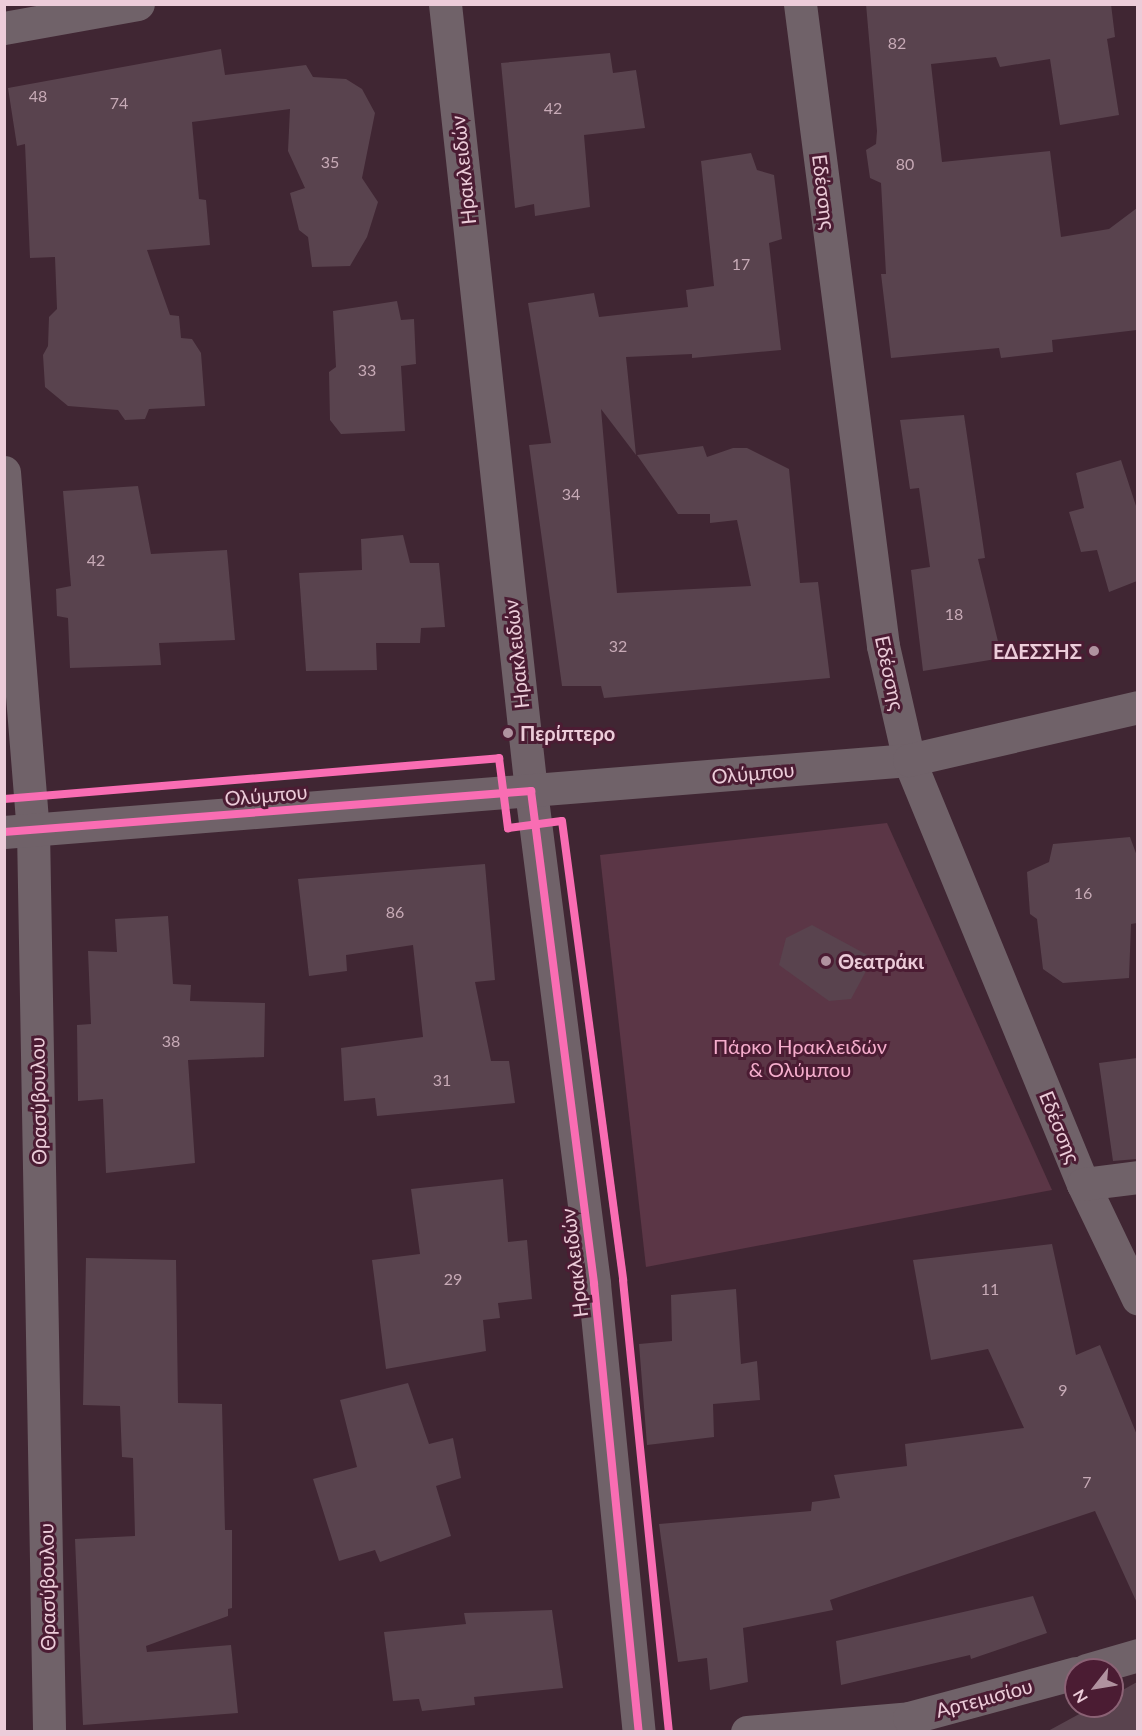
<!DOCTYPE html>
<html>
<head>
<meta charset="utf-8">
<style>
	body { margin:0 }
	#map { position:relative; width:1142px; height:1736px; overflow:hidden; background:#402633; font-family:Lato,sans-serif }
	div>[style] { position:absolute }
	.green>* { inset:0; background:#5b3646 }
	.building>* { inset:0; background:#59434e }
	.minor>* { height:33px; margin:-16.5px; padding:0 16.5px; transform-origin:16.5px; border-radius:16.5px; background:#706269 }
	.tertiary>* { height:33px; margin:-16.5px; padding:0 16.5px; transform-origin:16.5px; border-radius:16.5px; background:#706269 }
	.cycleway>* { height:8px; margin:-4px; padding:0 4px; transform-origin:4px; border-radius:4px; background:#f96db3 }
	.dots>* { width:16px; height:16px; translate:-50% -50%; box-sizing:border-box; border:3px solid #4b1c33; border-radius:50% }
	span { translate:-50% -50%; white-space:nowrap; text-align:center; line-height:1.15; -webkit-text-stroke:6px #4b1c33; paint-order:stroke }
	.number-label { font-size:16px; color:#c7aab6 }
	.number-label span { -webkit-text-stroke-width:0 }
	.street-label { font-size:20px; color:#ecccd9 }
	.poi-label { font-size:20px; color:#ecccd9; font-weight:700 }
	.right { translate:-100% -50%; text-align:right }
	.left { translate:0 -50%; text-align:left }
	.park-label { font-size:20px; color:#f5adcc }
	.frame { position:absolute; inset:0; border:6px solid #ecccd9; pointer-events:none }
	.north { position:absolute; left:1064px; top:1658px; width:60px; height:60px; box-sizing:border-box; background:#4b1c33; border:2px solid #8b6275; border-radius:50%; rotate:239deg; font-size:16px; font-weight:700; line-height:24px; text-align:center; color:#ecccd9 }
	.north::after { content:''; display:block; margin:auto; width:21px; height:27px; background:#b0929f; clip-path:polygon(50% 0,100% 100%,50% 72%,0 100%) }
</style>
</head>
<body>
<div id="map">
	<div class="green">
		<i style="clip-path:polygon(887px 823px,1052px 1190px,646px 1267px,600px 855px)"></i>
	</div>
	<div class="building">
		<i style="clip-path:polygon(866px 4px,1111px 4px,1115px 37px,1107px 39px,1119px 115px,1060px 125px,1050px 59px,1000px 67px,996px 57px,931px 64px,942px 162px,1050px 151px,1061px 237px,1109px 229px,1137px 208px,1137px 330px,1052px 340px,1053px 352px,1001px 358px,999px 348px,891px 358px,881px 274px,886px 274px,881px 183px,870px 178px,866px 150px,876px 144px,877px 131px)"></i>
		<i style="clip-path:polygon(221px 49px,225px 75px,306px 65px,313px 77px,346px 79px,362px 89px,375px 113px,362px 178px,378px 202px,367px 237px,350px 266px,312px 267px,308px 237px,299px 230px,290px 193px,305px 188px,288px 151px,290px 109px,192px 122px,199px 199px,206px 200px,210px 245px,147px 250px,170px 315px,179px 316px,181px 338px,192px 339px,201px 353px,205px 406px,149px 409px,145px 419px,125px 420px,118px 410px,68px 406px,45px 387px,43px 355px,48px 346px,49px 317px,57px 309px,55px 257px,30px 258px,25px 144px,17px 146px,8px 88px)"></i>
		<i style="clip-path:polygon(610px 53px,613px 73px,636px 70px,645px 128px,584px 135px,590px 207px,535px 216px,534px 204px,515px 208px,501px 63px)"></i>
		<i style="clip-path:polygon(751px 153px,757px 170px,774px 175px,782px 239px,769px 243px,781px 350px,692px 358px,692px 354px,626px 357px,636px 455px,601px 409px,617px 593px,751px 586px,737px 520px,710px 523px,710px 514px,678px 514px,637px 455px,703px 446px,707px 457px,733px 448px,747px 448px,789px 469px,800px 583px,818px 582px,830px 678px,604px 698px,601px 686px,562px 686px,529px 445px,551px 443px,528px 303px,594px 293px,599px 317px,688px 307px,686px 290px,714px 286px,701px 161px)"></i>
		<i style="clip-path:polygon(397px 301px,401px 320px,414px 319px,416px 364px,401px 366px,405px 431px,341px 434px,330px 420px,329px 372px,336px 367px,333px 311px)"></i>
		<i style="clip-path:polygon(964px 415px,985px 558px,978px 559px,1002px 658px,923px 671px,911px 570px,930px 567px,919px 488px,910px 489px,900px 420px)"></i>
		<i style="clip-path:polygon(1121px 460px,1137px 509px,1137px 581px,1109px 592px,1097px 550px,1081px 552px,1069px 512px,1084px 508px,1076px 473px)"></i>
		<i style="clip-path:polygon(138px 486px,151px 554px,227px 550px,235px 640px,159px 643px,161px 665px,70px 668px,68px 618px,57px 616px,56px 589px,71px 586px,63px 491px)"></i>
		<i style="clip-path:polygon(403px 535px,410px 563px,439px 563px,445px 627px,421px 628px,420px 643px,376px 643px,377px 670px,306px 671px,299px 573px,362px 570px,361px 539px)"></i>
		<i style="clip-path:polygon(1130px 837px,1137px 856px,1137px 923px,1131px 924px,1129px 978px,1063px 983px,1043px 969px,1037px 919px,1030px 914px,1027px 872px,1049px 862px,1053px 844px)"></i>
		<i style="clip-path:polygon(485px 864px,495px 980px,475px 982px,491px 1061px,509px 1061px,515px 1103px,377px 1116px,375px 1098px,344px 1101px,341px 1048px,423px 1037px,413px 945px,346px 955px,347px 971px,309px 976px,298px 879px)"></i>
		<i style="clip-path:polygon(168px 916px,173px 984px,191px 985px,190px 1001px,265px 1003px,264px 1057px,188px 1060px,195px 1163px,106px 1173px,103px 1099px,78px 1101px,77px 1025px,91px 1024px,88px 951px,117px 952px,115px 919px)"></i>
		<i style="clip-path:polygon(812px 925px,873px 958px,851px 999px,829px 1001px,779px 965px,786px 938px)"></i>
		<i style="clip-path:polygon(1137px 1058px,1137px 1159px,1113px 1161px,1099px 1063px)"></i>
		<i style="clip-path:polygon(503px 1179px,508px 1242px,527px 1240px,532px 1299px,498px 1303px,500px 1318px,483px 1320px,486px 1351px,386px 1369px,372px 1260px,420px 1254px,411px 1189px)"></i>
		<i style="clip-path:polygon(1052px 1244px,1076px 1355px,1100px 1345px,1137px 1435px,1137px 1603px,1095px 1511px,830px 1600px,833px 1610px,743px 1628px,748px 1682px,710px 1690px,707px 1658px,678px 1662px,659px 1524px,811px 1511px,812px 1502px,840px 1498px,834px 1475px,907px 1466px,905px 1444px,1024px 1428px,988px 1349px,931px 1360px,913px 1260px)"></i>
		<i style="clip-path:polygon(86px 1258px,176px 1260px,178px 1403px,222px 1404px,225px 1530px,232px 1530px,232px 1608px,228px 1609px,228px 1616px,146px 1646px,147px 1652px,231px 1645px,238px 1713px,83px 1725px,75px 1539px,135px 1536px,133px 1458px,122px 1457px,120px 1406px,83px 1405px)"></i>
		<i style="clip-path:polygon(736px 1289px,741px 1364px,757px 1361px,760px 1400px,713px 1404px,714px 1437px,647px 1445px,639px 1344px,672px 1341px,671px 1295px)"></i>
		<i style="clip-path:polygon(408px 1383px,429px 1444px,453px 1438px,461px 1478px,436px 1486px,451px 1536px,380px 1562px,375px 1550px,339px 1561px,313px 1479px,357px 1467px,340px 1400px)"></i>
		<i style="clip-path:polygon(1033px 1596px,1047px 1633px,971px 1659px,970px 1655px,841px 1685px,836px 1641px)"></i>
		<i style="clip-path:polygon(552px 1610px,563px 1688px,474px 1697px,475px 1705px,422px 1711px,419px 1699px,393px 1701px,384px 1632px,466px 1624px,464px 1613px)"></i>
		<i style="clip-path:polygon(1137px 1682px,1137px 1731px,1048px 1731px,1094px 1706px,1112px 1706px,1112px 1696px)"></i>
	</div>
	<div class="minor">
		<i style="left:445px;top:4px;width:792px;rotate:83.76deg"></i>
		<i style="left:531px;top:791px;width:497px;rotate:82.7deg"></i>
		<i style="left:594px;top:1284px;width:450px;rotate:84.3deg"></i>
		<i style="left:800px;top:4px;width:647px;rotate:82.63deg"></i>
		<i style="left:883px;top:646px;width:117px;rotate:77.2deg"></i>
		<i style="left:909px;top:760px;width:458px;rotate:67.7deg"></i>
		<i style="left:1083px;top:1184px;width:127px;rotate:64.4deg"></i>
		<i style="left:4px;top:28px;width:136px;rotate:-10.2deg"></i>
		<i style="left:4px;top:472px;width:359px;rotate:85.4deg"></i>
		<i style="left:33px;top:830px;width:902px;rotate:88.98deg"></i>
		<i style="left:1083px;top:1184px;width:55px;rotate:-7.3deg"></i>
		<i style="left:1086px;top:1670px;width:54px;rotate:-16.1deg"></i>
		<i style="left:747px;top:1732px;width:163px;rotate:-4.9deg"></i>
		<i style="left:909px;top:1718px;width:173px;rotate:-15.1deg"></i>
	</div>
	<div class="tertiary">
		<i style="left:4px;top:832px;width:908px;rotate:-4.55deg"></i>
		<i style="left:909px;top:760px;width:235px;rotate:-13deg"></i>
	</div>
	<div class="cycleway">
		<i style="left:4px;top:799px;width:497px;rotate:-4.7deg"></i>
		<i style="left:499px;top:758px;width:71px;rotate:82.7deg"></i>
		<i style="left:508px;top:828px;width:54px;rotate:-7.4deg"></i>
		<i style="left:562px;top:821px;width:463px;rotate:82.4deg"></i>
		<i style="left:623px;top:1280px;width:454px;rotate:84.2deg"></i>
		<i style="left:4px;top:832px;width:529px;rotate:-4.45deg"></i>
		<i style="left:531px;top:791px;width:497px;rotate:82.7deg"></i>
		<i style="left:594px;top:1284px;width:450px;rotate:84.3deg"></i>
	</div>
	<div class="dots">
		<i style="left:1094px;top:651px;background:#b0929f"></i>
		<i style="left:508px;top:733px;background:#b0929f"></i>
		<i style="left:826px;top:961px;background:#b0929f"></i>
	</div>
	<div class="number-label">
		<span style="left:897px;top:43px">82</span>
		<span style="left:38px;top:96px">48</span>
		<span style="left:119px;top:103px">74</span>
		<span style="left:553px;top:108px">42</span>
		<span style="left:330px;top:162px">35</span>
		<span style="left:905px;top:164px">80</span>
		<span style="left:741px;top:264px">17</span>
		<span style="left:367px;top:370px">33</span>
		<span style="left:571px;top:494px">34</span>
		<span style="left:96px;top:560px">42</span>
		<span style="left:954px;top:614px">18</span>
		<span style="left:618px;top:646px">32</span>
		<span style="left:1083px;top:893px">16</span>
		<span style="left:395px;top:912px">86</span>
		<span style="left:171px;top:1041px">38</span>
		<span style="left:442px;top:1080px">31</span>
		<span style="left:453px;top:1279px">29</span>
		<span style="left:990px;top:1289px">11</span>
		<span style="left:1063px;top:1390px">9</span>
		<span style="left:1087px;top:1482px">7</span>
	</div>
	<div class="street-label">
		<span style="left:463px;top:170px;rotate:-96deg">Ηρακλειδών</span>
		<span style="left:824px;top:192px;rotate:83deg">Εδέσσης</span>
		<span style="left:516px;top:654px;rotate:-96deg">Ηρακλειδών</span>
		<span style="left:890px;top:673px;rotate:78deg">Εδέσσης</span>
		<span style="left:753px;top:773px;rotate:-5deg">Ολύμπου</span>
		<span style="left:266px;top:795px;rotate:-5deg">Ολύμπου</span>
		<span style="left:38px;top:1101px;rotate:-91deg">Θρασύβουλου</span>
		<span style="left:1060px;top:1127px;rotate:68deg">Εδέσσης</span>
		<span style="left:574px;top:1263px;rotate:-97deg">Ηρακλειδών</span>
		<span style="left:47px;top:1587px;rotate:-91deg">Θρασύβουλου</span>
		<span style="left:984px;top:1698px;rotate:-15deg">Αρτεμισίου</span>
	</div>
	<div class="poi-label">
		<span class="right" style="left:1082px;top:651px">ΕΔΕΣΣΗΣ</span>
		<span class="left" style="left:520px;top:733px">Περίπτερο</span>
		<span class="left" style="left:838px;top:961px">Θεατράκι</span>
	</div>
	<div class="park-label">
		<span style="left:800px;top:1058px">Πάρκο Ηρακλειδών<br>&amp; Ολύμπου</span>
	</div>
	<div class="frame"></div>
	<div class="north">N</div>
</div>
</body>
</html>
